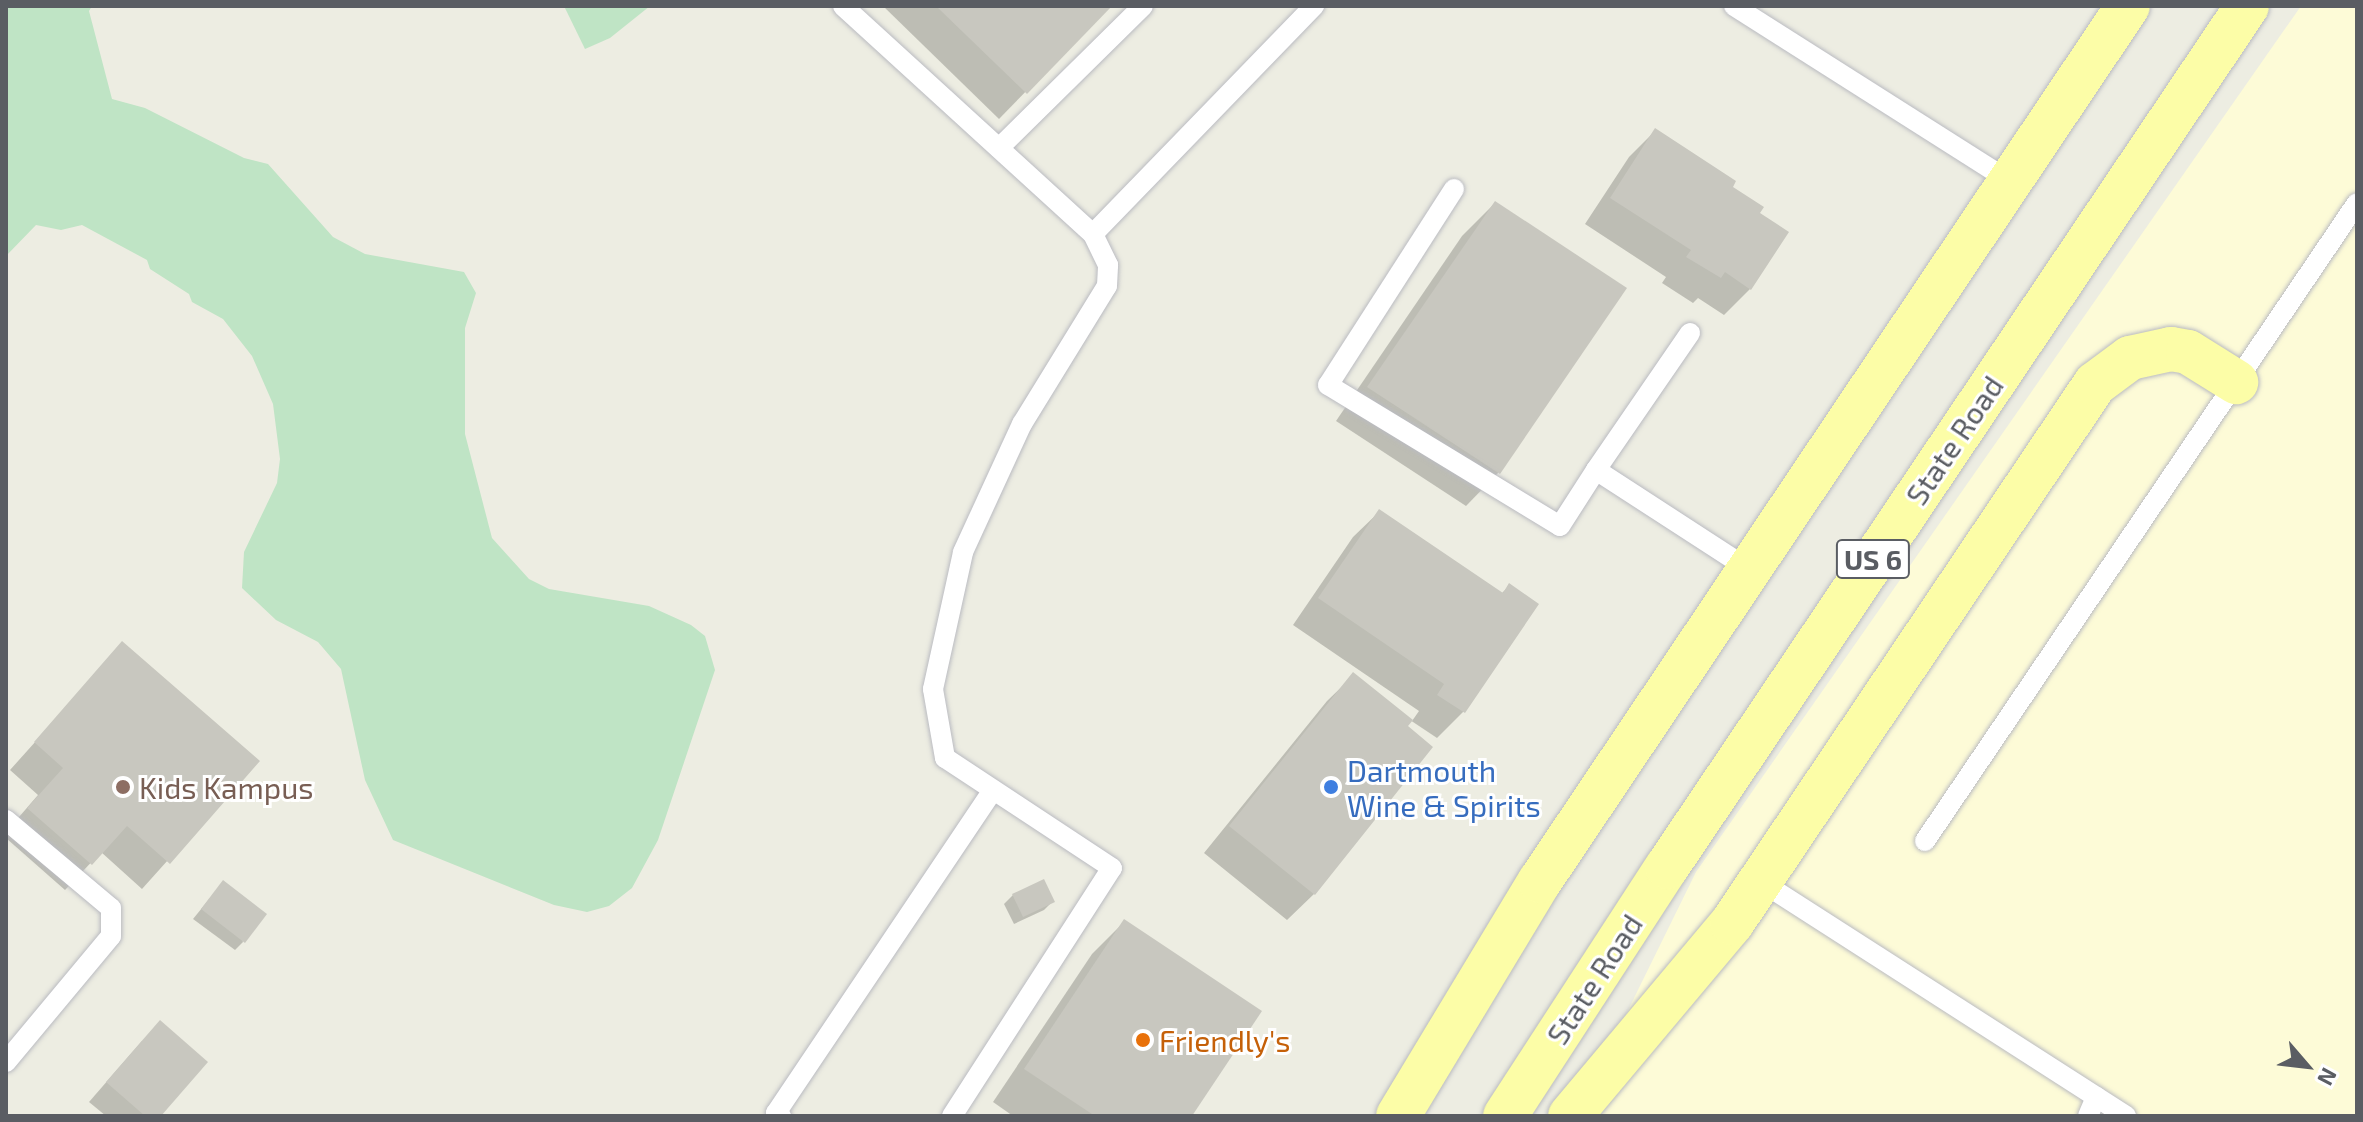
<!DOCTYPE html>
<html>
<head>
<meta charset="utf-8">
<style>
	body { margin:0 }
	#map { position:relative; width:2363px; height:1122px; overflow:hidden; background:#edede2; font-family:"Exo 2",sans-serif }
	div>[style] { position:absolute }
	.commercial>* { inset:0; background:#fdfbd7 }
	.green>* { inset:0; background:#bfe4c5 }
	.shadow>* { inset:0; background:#0003 }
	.building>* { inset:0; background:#c8c7bf }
	.roads { filter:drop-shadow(0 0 2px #babbc1) drop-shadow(0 0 2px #babbc1) }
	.service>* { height:20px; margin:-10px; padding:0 10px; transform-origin:10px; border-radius:10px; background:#fff }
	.primary>* { height:44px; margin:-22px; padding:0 22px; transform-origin:22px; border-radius:22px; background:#fcfda7 }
	.dots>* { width:22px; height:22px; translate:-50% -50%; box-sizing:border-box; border:4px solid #fff; border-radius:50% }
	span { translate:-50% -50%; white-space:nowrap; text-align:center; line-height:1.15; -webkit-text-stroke:6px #fff; paint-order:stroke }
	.shield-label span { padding:2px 6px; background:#fff; border:2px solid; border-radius:6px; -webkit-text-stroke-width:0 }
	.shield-label { font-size:28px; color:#5a5d63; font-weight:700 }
	.street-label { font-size:30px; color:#5a5d63 }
	.shop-label { font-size:30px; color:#366cbe }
	.left { translate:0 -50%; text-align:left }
	.education-label { font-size:30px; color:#785e54 }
	.food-label { font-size:30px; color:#c56008 }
	.frame { position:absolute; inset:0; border:8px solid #5a5d63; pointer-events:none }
	.north { position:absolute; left:2267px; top:1026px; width:80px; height:80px; -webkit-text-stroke:6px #fff; paint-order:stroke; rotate:118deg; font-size:22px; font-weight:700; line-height:32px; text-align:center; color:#5a5d63 }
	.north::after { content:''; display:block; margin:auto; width:28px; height:36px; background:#5a5d63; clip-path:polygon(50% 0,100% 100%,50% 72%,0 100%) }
</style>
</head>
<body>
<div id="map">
	<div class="commercial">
		<i style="clip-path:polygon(2301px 6px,2357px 6px,2357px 1116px,1576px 1116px,1696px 872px)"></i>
	</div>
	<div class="green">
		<i style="clip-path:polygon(6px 6px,92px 6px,89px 11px,112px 99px,145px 108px,244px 158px,268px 164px,333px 237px,365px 254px,464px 272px,476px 293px,465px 328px,465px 434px,492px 538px,529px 579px,549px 589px,649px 606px,691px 625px,705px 636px,715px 670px,658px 840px,632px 888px,609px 906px,587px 912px,554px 905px,393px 840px,365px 780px,341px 669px,318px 642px,276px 620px,242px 588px,244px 552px,277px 483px,280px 459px,273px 404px,252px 356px,223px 319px,192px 302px,189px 294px,150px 269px,147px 260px,82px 225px,61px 230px,36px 225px,6px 256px)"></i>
		<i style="clip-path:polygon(564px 6px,650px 6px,610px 38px,585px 49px)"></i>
	</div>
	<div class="shadow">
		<i style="clip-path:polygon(883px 6px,1109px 6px,999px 119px)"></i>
		<i style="clip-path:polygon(1655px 131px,1758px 214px,1750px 289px,1724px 315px,1698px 298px,1693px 303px,1662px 283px,1666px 277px,1585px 224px,1629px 157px)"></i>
		<i style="clip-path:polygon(1495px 203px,1624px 288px,1498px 473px,1466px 506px,1336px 421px,1462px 236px)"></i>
		<i style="clip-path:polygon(1380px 511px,1501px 594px,1509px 586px,1536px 604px,1463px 712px,1437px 738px,1410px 720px,1314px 894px,1287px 920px,1204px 853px,1327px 701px,1354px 675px,1412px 721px,1419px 711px,1293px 625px,1353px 537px)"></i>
		<i style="clip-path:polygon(123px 644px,257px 761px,142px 889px,101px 852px,65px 890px,6px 838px,6px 832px,38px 795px,10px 770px)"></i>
		<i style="clip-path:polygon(223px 882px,243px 942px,235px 950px,193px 919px)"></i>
		<i style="clip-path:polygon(1013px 895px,1053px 901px,1044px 910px,1014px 924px,1004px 904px)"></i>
		<i style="clip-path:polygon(1125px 921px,1190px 1116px,1013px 1116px,993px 1102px,1092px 954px)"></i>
		<i style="clip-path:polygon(142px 1041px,158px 1116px,106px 1116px,89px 1102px)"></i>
	</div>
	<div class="building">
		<i style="clip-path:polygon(936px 6px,1112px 6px,1027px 94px)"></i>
		<i style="clip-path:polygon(1655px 128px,1736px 181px,1733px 187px,1764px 207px,1760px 213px,1789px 232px,1751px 290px,1725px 272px,1721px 278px,1686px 257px,1691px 250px,1610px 198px)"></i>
		<i style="clip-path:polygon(1495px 201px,1627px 288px,1500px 474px,1367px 387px)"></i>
		<i style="clip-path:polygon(1379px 509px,1503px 593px,1509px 583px,1539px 604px,1465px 713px,1437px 695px,1444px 684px,1318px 598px)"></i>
		<i style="clip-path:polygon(122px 641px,260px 761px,170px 864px,127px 826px,92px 865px,27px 808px,63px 768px,34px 742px)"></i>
		<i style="clip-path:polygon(1353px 672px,1413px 720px,1408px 726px,1433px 747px,1315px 895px,1229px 826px)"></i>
		<i style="clip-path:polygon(1044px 879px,1055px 902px,1023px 917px,1012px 894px)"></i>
		<i style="clip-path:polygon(223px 880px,267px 914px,245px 943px,201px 909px)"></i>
		<i style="clip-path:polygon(1124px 919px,1262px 1011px,1192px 1116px,1095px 1116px,1024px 1069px)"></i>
		<i style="clip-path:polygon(160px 1020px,208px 1062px,161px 1116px,145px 1116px,106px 1082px)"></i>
	</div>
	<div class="roads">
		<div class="service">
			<i style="left:843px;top:6px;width:338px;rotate:42.4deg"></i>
			<i style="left:1093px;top:234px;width:318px;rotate:-45.9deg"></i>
			<i style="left:1734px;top:6px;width:327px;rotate:32.4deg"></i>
			<i style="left:999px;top:148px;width:202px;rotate:-44.6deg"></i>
			<i style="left:1454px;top:189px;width:233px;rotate:122.7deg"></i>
			<i style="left:1328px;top:385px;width:271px;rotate:31.3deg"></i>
			<i style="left:1560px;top:526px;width:67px;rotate:-57.3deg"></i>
			<i style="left:1690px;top:333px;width:166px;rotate:124.5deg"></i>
			<i style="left:1596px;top:470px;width:184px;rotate:33deg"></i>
			<i style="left:6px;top:820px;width:137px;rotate:40deg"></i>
			<i style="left:111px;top:908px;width:28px;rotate:90deg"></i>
			<i style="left:111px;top:936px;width:164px;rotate:129.8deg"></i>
			<i style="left:1925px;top:841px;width:770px;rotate:-55.9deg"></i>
			<i style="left:1760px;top:881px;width:435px;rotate:32.7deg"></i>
			<i style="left:781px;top:1116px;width:6px;rotate:-149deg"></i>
			<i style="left:776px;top:1113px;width:389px;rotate:-56.1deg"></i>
			<i style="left:952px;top:1116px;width:295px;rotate:-57.2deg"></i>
			<i style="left:1112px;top:868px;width:200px;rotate:-146.6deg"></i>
			<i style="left:945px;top:758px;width:70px;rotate:-99.9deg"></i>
			<i style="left:933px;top:689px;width:140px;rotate:-77.6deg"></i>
			<i style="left:963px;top:552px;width:141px;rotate:-65.3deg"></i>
			<i style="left:1022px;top:424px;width:162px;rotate:-58.4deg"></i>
			<i style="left:1107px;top:286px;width:21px;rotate:-87deg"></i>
			<i style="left:1108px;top:265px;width:34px;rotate:-116deg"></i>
			<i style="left:2088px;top:1116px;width:21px;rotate:-67deg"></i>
		</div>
		<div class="primary">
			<i style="left:1398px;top:1116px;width:275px;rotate:-58.9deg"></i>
			<i style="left:1540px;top:881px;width:1054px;rotate:-56.1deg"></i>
			<i style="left:1505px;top:1116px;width:297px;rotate:-57deg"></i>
			<i style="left:1667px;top:867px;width:1038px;rotate:-56.03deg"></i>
			<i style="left:1570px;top:1116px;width:252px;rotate:-50deg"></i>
			<i style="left:1732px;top:923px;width:650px;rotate:-56.04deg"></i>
			<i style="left:2095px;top:384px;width:44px;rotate:-36.6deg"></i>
			<i style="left:2130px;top:358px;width:42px;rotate:-12.4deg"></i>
			<i style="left:2171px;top:349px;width:17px;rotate:10deg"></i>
			<i style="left:2188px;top:352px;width:57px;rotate:32deg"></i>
		</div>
	</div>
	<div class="dots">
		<i style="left:123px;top:787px;background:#8d6e63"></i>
		<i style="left:1331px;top:787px;background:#3f7fe0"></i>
		<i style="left:1143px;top:1040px;background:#e8710a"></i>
	</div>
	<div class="shield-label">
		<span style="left:1873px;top:559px">US 6</span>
	</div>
	<div class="street-label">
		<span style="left:1954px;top:440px;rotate:-56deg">State Road</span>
		<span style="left:1594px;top:979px;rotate:-57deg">State Road</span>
	</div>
	<div class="shop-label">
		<span class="left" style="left:1347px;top:787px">Dartmouth<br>Wine &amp; Spirits</span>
	</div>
	<div class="education-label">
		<span class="left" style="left:139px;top:787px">Kids Kampus</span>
	</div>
	<div class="food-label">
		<span class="left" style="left:1159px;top:1040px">Friendly's</span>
	</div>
	<div class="frame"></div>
	<div class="north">N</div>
</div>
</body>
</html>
